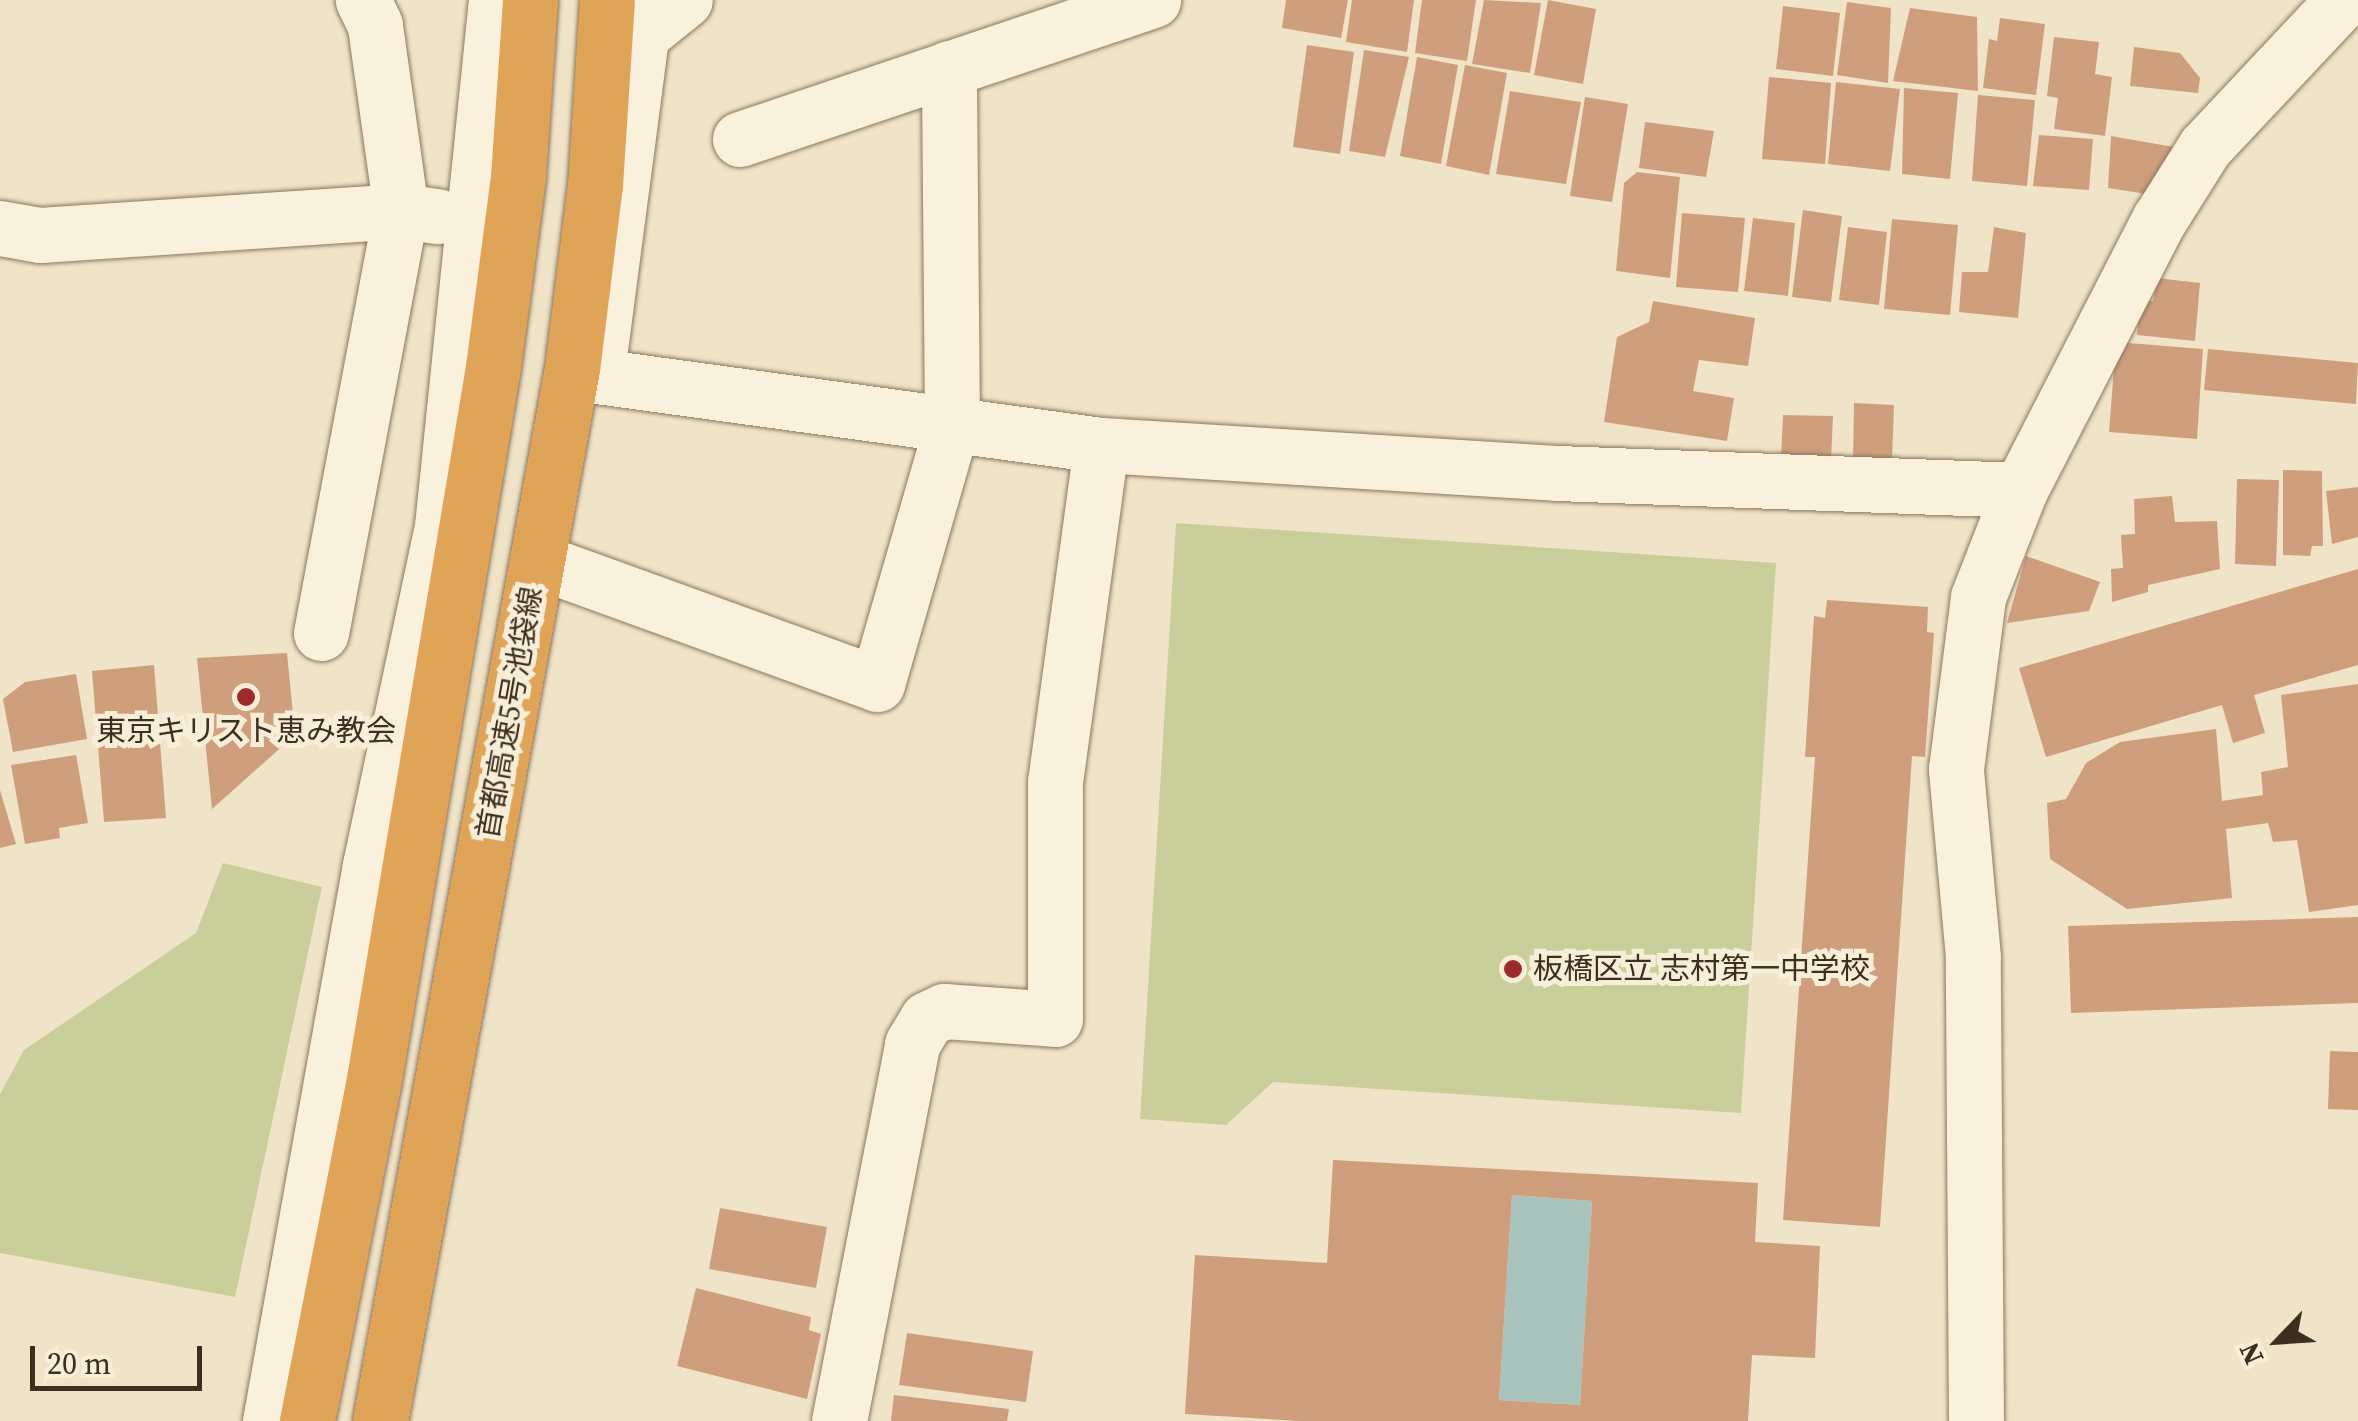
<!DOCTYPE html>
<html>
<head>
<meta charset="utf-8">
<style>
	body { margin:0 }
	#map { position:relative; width:2358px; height:1421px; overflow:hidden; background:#f0e4c8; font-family:"Source Serif 4","Noto Sans JP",serif }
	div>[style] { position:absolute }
	.green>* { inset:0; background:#c9cf9b }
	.water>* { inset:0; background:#a9c4bc }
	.building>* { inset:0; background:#cf9f7d }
	.roads { filter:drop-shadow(0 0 2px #8d765c) drop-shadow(0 0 2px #8d765c) }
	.street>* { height:55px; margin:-27.5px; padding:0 27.5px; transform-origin:27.5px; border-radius:27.5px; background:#faf1dc }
	.secondary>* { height:55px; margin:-27.5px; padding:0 27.5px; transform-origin:27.5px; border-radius:27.5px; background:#faf1dc }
	.highway>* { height:55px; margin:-27.5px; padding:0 27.5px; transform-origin:27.5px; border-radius:27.5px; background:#e0a458 }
	.dots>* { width:28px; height:28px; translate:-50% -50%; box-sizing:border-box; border:5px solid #f7eed8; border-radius:50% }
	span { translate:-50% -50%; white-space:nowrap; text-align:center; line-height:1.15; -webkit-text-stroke:10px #f7eed8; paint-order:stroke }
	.street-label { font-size:30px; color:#3d2e20 }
	.poi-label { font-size:30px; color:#3d2e20 }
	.left { translate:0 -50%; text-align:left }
	.north { position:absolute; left:2228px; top:1291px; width:100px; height:100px; -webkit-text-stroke:8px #f7eed8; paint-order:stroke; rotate:245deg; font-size:28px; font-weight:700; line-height:40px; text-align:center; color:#3d2e20 }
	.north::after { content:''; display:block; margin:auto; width:35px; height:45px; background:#3d2e20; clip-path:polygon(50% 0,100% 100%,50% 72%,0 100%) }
	.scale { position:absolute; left:30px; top:1346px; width:172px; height:45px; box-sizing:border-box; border:5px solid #3d2e20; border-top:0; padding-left:12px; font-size:30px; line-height:35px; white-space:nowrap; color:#3d2e20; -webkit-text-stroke:8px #f7eed8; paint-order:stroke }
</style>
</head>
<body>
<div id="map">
	<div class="green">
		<i style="clip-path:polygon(1176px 523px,1776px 563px,1741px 1113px,1273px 1082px,1226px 1125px,1140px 1119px)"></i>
		<i style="clip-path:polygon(223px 863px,322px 887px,235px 1297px,0 1253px,0 1094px,24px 1050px,196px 933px)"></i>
	</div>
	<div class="water">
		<i style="clip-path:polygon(1512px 1195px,1592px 1201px,1580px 1405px,1499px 1400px)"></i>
	</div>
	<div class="building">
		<i style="clip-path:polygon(1286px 0,1348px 0,1341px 38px,1282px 28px)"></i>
		<i style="clip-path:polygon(1352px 0,1414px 0,1407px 52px,1346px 42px)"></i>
		<i style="clip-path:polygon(1422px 0,1476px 0,1467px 61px,1415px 53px)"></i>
		<i style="clip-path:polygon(1484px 0,1541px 3px,1530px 73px,1472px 64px)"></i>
		<i style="clip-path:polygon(1548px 0,1596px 9px,1583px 84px,1534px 75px)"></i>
		<i style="clip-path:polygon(1847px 2px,1891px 8px,1888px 83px,1837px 75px)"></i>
		<i style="clip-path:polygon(1783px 6px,1840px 13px,1833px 76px,1776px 69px)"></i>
		<i style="clip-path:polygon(1910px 8px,1977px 17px,1978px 91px,1893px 81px)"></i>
		<i style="clip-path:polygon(2000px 18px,2045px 24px,2036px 95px,1983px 88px,1989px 39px,1997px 41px)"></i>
		<i style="clip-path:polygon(2054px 37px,2099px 42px,2095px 74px,2112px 77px,2105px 136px,2054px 129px,2058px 98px,2047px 96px)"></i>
		<i style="clip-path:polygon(1307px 45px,1354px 52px,1340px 154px,1293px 147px)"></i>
		<i style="clip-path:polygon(2134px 47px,2180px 53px,2200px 78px,2198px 93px,2130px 86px)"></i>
		<i style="clip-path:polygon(1364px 50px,1409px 57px,1385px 157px,1349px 151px)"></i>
		<i style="clip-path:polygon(1417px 57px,1458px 65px,1441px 164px,1400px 156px)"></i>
		<i style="clip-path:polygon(1465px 65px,1507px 73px,1489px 175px,1446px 166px)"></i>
		<i style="clip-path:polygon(1769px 77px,1831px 83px,1825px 164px,1762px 159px)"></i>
		<i style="clip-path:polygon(1836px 82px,1900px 89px,1890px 171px,1828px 164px)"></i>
		<i style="clip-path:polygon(1904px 88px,1958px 93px,1950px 179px,1902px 174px)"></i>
		<i style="clip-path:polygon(1510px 91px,1581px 102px,1566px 184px,1496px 174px)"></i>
		<i style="clip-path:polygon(1978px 95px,2035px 100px,2027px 186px,1972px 181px)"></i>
		<i style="clip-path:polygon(1585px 97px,1628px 104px,1612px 202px,1570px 196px)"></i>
		<i style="clip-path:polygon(1645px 122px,1714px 131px,1706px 177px,1639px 168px)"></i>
		<i style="clip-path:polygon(2039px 135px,2093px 139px,2089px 190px,2033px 186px)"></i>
		<i style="clip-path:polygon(2111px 136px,2174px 147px,2147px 194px,2108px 188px)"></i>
		<i style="clip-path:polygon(1637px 172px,1680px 177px,1670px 278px,1616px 271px,1624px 183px)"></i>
		<i style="clip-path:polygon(1803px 210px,1842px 216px,1831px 302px,1792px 297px)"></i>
		<i style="clip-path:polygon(1682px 213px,1745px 218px,1738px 292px,1676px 287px)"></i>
		<i style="clip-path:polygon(1753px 218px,1795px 223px,1788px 296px,1744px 291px)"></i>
		<i style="clip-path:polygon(1892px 219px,1958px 225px,1950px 315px,1884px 309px)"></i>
		<i style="clip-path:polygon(1848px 227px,1887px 232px,1879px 305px,1839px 300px)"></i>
		<i style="clip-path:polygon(1994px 227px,2026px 233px,2018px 318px,1959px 312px,1962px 272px,1988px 272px)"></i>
		<i style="clip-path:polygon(2157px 278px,2200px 283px,2195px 341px,2137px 335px,2140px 301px,2153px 301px)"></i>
		<i style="clip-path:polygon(1653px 301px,1755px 318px,1748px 366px,1699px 360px,1693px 391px,1734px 398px,1727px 441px,1604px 422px,1617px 337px,1649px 322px)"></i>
		<i style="clip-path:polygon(2116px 342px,2203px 349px,2197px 439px,2109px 432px)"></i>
		<i style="clip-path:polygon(2208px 349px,2358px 363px,2356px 404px,2204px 390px)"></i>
		<i style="clip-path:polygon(1854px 403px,1894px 405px,1892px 460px,1853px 460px)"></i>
		<i style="clip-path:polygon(1783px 415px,1833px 416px,1831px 460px,1781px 458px)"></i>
		<i style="clip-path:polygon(2283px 470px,2322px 471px,2323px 546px,2312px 546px,2310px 556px,2283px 555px)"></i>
		<i style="clip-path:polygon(2237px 479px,2279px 480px,2276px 566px,2235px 564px)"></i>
		<i style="clip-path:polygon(2358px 487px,2358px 537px,2332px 544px,2326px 491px)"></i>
		<i style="clip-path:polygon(2172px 496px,2175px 522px,2217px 521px,2220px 569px,2148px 585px,2148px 592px,2112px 602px,2111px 569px,2123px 568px,2121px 535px,2135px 534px,2134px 499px)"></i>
		<i style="clip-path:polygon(2026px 556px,2100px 582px,2089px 611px,2007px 623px)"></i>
		<i style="clip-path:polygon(2358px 569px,2358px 665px,2254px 695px,2265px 733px,2233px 743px,2222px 705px,2046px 757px,2019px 668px)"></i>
		<i style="clip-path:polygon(1827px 600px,1928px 607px,1927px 632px,1934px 633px,1925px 757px,1912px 756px,1880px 1227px,1783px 1220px,1815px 757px,1805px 757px,1814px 616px,1825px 618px)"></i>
		<i style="clip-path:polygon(287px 653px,295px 735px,212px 809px,197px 658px)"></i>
		<i style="clip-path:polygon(154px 665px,166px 818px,104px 822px,92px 671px)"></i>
		<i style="clip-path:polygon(76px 674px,87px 739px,13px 752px,3px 699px,25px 682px)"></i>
		<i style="clip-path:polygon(2358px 684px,2358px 905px,2309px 912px,2297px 840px,2273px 842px,2268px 823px,2226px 829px,2232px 898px,2127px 909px,2050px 859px,2047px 803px,2066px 799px,2086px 763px,2120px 742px,2216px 729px,2222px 801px,2263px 795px,2261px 772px,2288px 767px,2281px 695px)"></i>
		<i style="clip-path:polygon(76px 755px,88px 823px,59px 828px,60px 838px,25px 844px,11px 765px)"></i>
		<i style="clip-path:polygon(0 790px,16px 844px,0 848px)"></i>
		<i style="clip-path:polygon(2358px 917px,2358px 1003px,2071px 1013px,2068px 926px)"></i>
		<i style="clip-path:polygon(2330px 1051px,2358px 1052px,2358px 1110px,2328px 1109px)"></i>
		<i style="clip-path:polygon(evenodd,1333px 1160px,1758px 1183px,1755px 1242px,1820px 1246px,1815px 1358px,1752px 1355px,1748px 1421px,1300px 1421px,1185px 1414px,1195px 1255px,1327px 1263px,1333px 1160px,1512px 1195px,1592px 1201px,1580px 1405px,1499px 1400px,1512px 1195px)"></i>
		<i style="clip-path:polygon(720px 1208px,827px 1227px,816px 1288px,709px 1269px)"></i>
		<i style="clip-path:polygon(696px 1288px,811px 1317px,809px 1330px,821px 1334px,807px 1399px,677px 1366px)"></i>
		<i style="clip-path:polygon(907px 1333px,1033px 1351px,1026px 1402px,899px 1385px)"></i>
		<i style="clip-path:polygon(894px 1395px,1009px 1409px,1007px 1421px,891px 1421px)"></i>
	</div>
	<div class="roads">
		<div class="street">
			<i style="left:645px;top:32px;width:51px;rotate:-38.7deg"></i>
			<i style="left:740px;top:139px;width:436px;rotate:-18.6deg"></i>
			<i style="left:0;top:228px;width:41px;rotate:9.9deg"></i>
			<i style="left:40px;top:235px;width:362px;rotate:-3.8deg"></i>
			<i style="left:401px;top:211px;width:188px;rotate:-98deg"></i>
			<i style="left:375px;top:25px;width:28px;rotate:-116deg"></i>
			<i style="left:597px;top:376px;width:509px;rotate:7.8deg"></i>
			<i style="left:1101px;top:445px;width:457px;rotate:3.5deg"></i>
			<i style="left:1557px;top:473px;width:463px;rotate:2.1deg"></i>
			<i style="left:560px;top:569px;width:337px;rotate:19.9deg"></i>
			<i style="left:877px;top:684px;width:270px;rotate:-73.9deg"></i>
			<i style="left:952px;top:425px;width:357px;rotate:-90.5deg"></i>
			<i style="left:321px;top:633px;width:430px;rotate:-79.3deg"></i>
			<i style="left:401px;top:211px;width:37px;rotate:8deg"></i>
			<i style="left:270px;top:1421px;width:565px;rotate:-79.8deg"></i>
			<i style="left:370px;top:865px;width:347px;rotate:-78deg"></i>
			<i style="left:442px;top:526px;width:529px;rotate:-84.14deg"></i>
			<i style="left:839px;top:1421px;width:384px;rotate:-79deg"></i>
			<i style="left:912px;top:1044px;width:29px;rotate:-59deg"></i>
			<i style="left:927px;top:1019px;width:19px;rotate:-25deg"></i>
			<i style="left:944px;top:1011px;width:111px;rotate:4.1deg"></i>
			<i style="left:1055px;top:1019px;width:237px;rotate:-90deg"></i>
			<i style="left:1055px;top:782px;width:340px;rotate:-82.2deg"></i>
			<i style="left:1976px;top:1421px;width:464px;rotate:-90.4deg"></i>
			<i style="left:1973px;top:957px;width:189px;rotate:-95.2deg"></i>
			<i style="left:1956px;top:769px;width:173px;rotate:-82.7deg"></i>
			<i style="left:1978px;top:597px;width:115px;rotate:-68.6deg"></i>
			<i style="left:2020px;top:490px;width:304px;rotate:-62.8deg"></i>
			<i style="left:2159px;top:220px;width:86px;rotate:-57.8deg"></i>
			<i style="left:2205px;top:147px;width:202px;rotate:-46.8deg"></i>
		</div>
		<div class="secondary">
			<i style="left:600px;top:349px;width:352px;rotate:-82.5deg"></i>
		</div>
		<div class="highway">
			<i style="left:307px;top:1421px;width:342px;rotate:-78.9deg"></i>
			<i style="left:373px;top:1085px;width:728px;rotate:-80.51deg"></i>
			<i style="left:493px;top:367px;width:192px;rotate:-82.5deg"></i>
			<i style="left:518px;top:177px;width:177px;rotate:-86.1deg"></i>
			<i style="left:380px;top:1421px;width:1069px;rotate:-79.66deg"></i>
			<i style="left:572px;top:369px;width:185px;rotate:-82.9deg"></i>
			<i style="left:595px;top:185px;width:185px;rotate:-86.3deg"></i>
		</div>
	</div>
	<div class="dots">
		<i style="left:246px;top:697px;background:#9e2a2b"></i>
		<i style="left:1513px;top:969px;background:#9e2a2b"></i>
	</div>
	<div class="street-label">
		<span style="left:510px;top:713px;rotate:-80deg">首都高速5号池袋線</span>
	</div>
	<div class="poi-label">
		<span style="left:246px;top:731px">東京キリスト恵み教会</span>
		<span class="left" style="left:1533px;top:969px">板橋区立 志村第一中学校</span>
	</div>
	<div class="north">N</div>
	<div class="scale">20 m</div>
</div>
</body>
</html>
